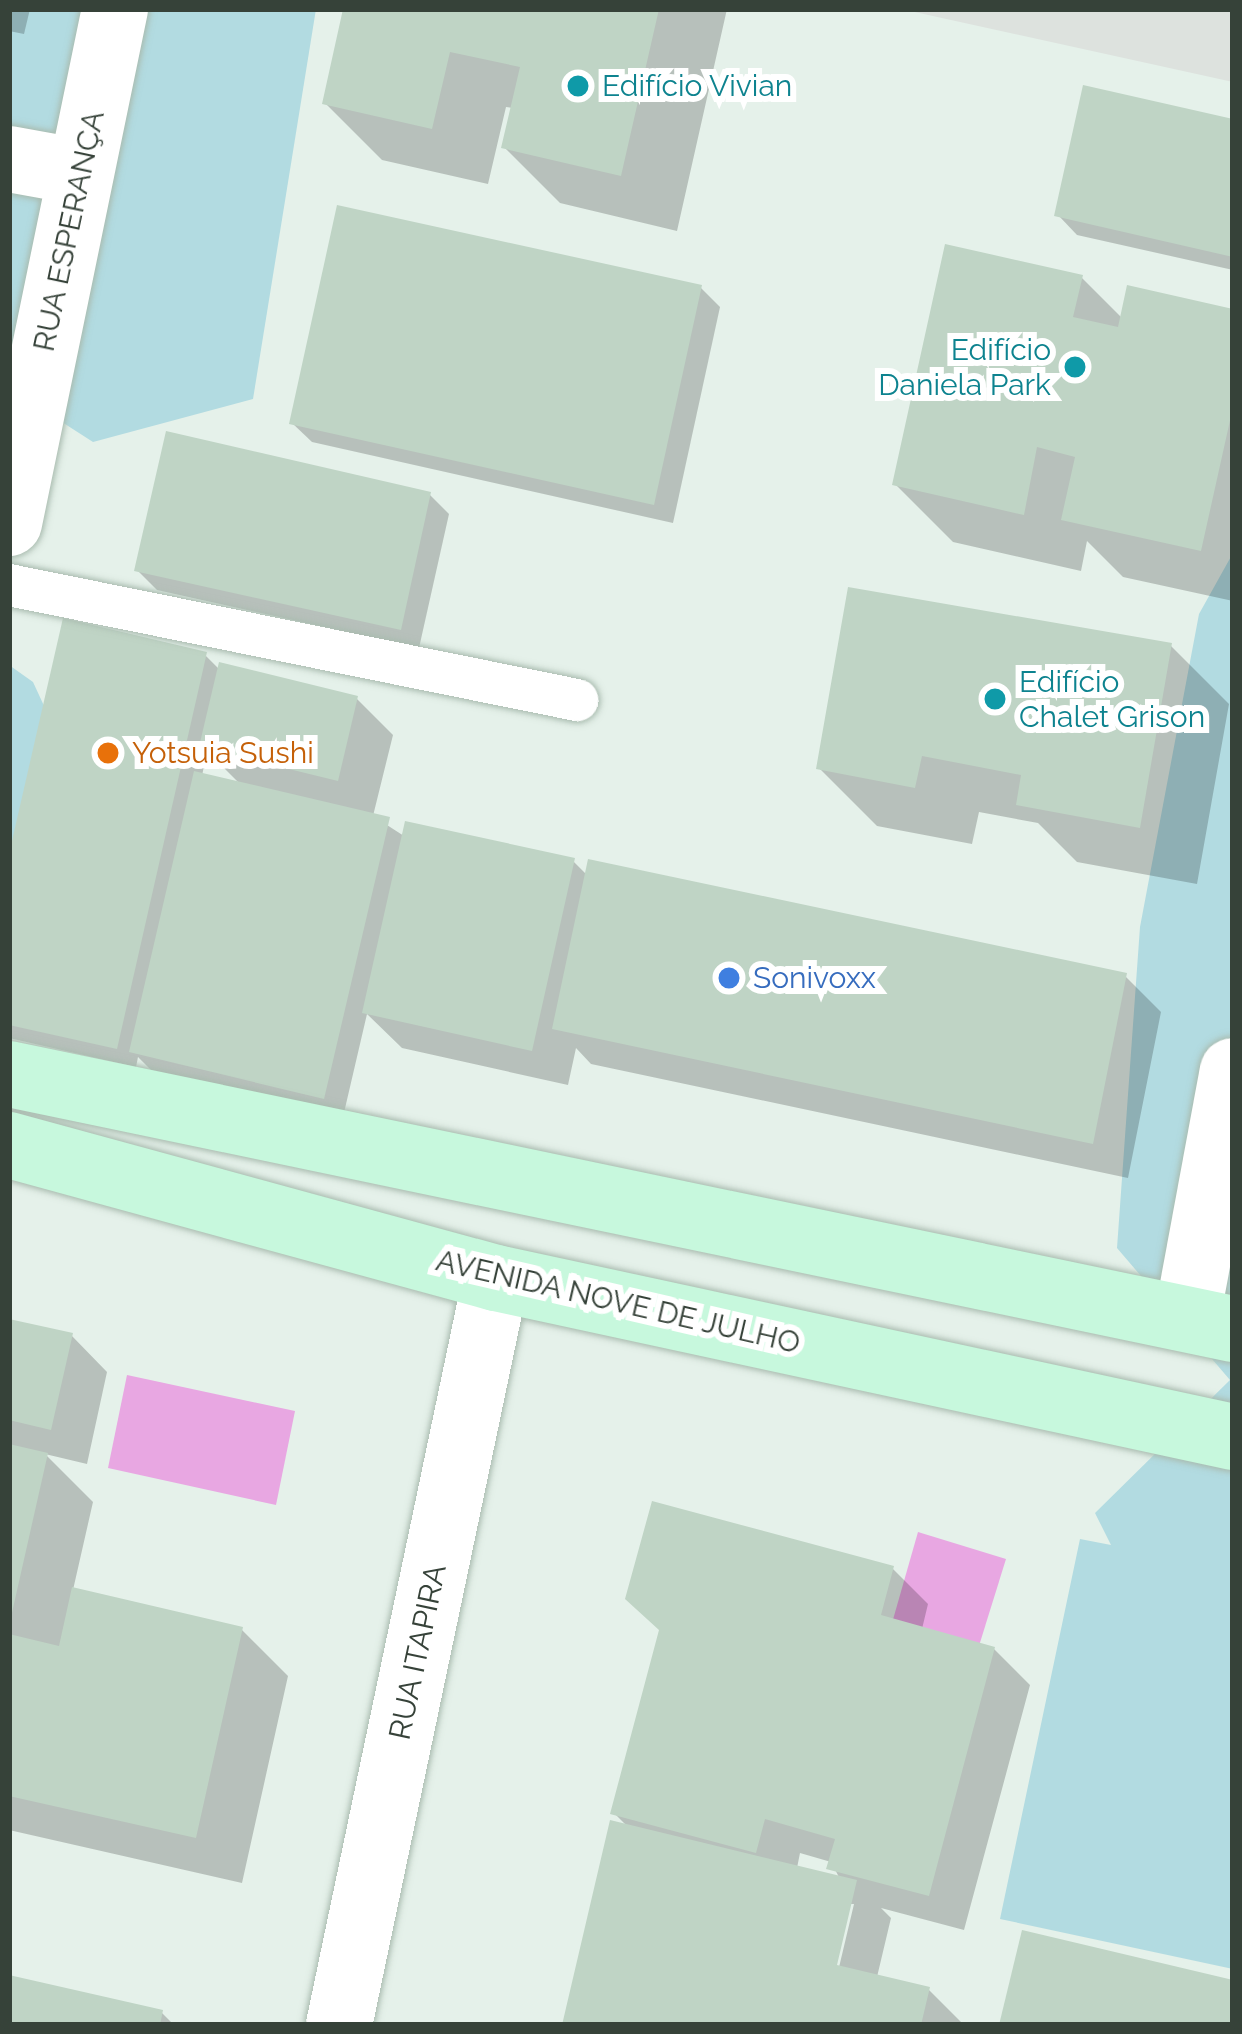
<!DOCTYPE html>
<html>
<head>
<meta charset="utf-8">
<style>
	body { margin:0 }
	#map { position:relative; width:1242px; height:2034px; overflow:hidden; background:#e5f1ea; font-family:Raleway,sans-serif }
	div>[style] { position:absolute }
	.green>* { inset:0; background:#b2dbe1 }
	.parking>* { inset:0; background:#dde2de }
	.water>* { inset:0; background:#e8a7e2 }
	.shadow>* { inset:0; background:#0003 }
	.building>* { inset:0; background:#bfd4c5 }
	.roads { filter:drop-shadow(0 0 3px #a9bbaf) drop-shadow(0 0 3px #a9bbaf) }
	.service>* { height:42px; margin:-21px; padding:0 21px; transform-origin:21px; border-radius:21px; background:#fff }
	.minor>* { height:66px; margin:-33px; padding:0 33px; transform-origin:33px; border-radius:33px; background:#fff }
	.secondary>* { height:66px; margin:-33px; padding:0 33px; transform-origin:33px; border-radius:33px; background:#c7f8dd }
	.dots>* { width:33px; height:33px; translate:-50% -50%; box-sizing:border-box; border:6px solid #fff; border-radius:50% }
	span { translate:-50% -50%; white-space:nowrap; text-align:center; line-height:1.15; -webkit-text-stroke:12px #fff; paint-order:stroke }
	.culture-label { font-size:30px; color:#0d838f }
	.left { translate:0 -50%; text-align:left }
	.right { translate:-100% -50%; text-align:right }
	.street-label { font-size:30px; color:#364239 }
	.food-label { font-size:30px; color:#c56008 }
	.shop-label { font-size:30px; color:#366cbe }
	.frame { position:absolute; inset:0; border:12px solid #364239; pointer-events:none }
</style>
</head>
<body>
<div id="map">
	<div class="green">
		<i style="clip-path:polygon(11px 9px,316px 9px,253px 399px,93px 442px,9px 388px)"></i>
		<i style="clip-path:polygon(1233px 553px,1233px 1969px,1000px 1919px,1080px 1539px,1111px 1545px,1095px 1513px,1230px 1380px,1117px 1248px,1140px 927px,1199px 614px)"></i>
		<i style="clip-path:polygon(9px 665px,33px 682px,57px 734px,9px 932px)"></i>
	</div>
	<div class="parking">
		<i style="clip-path:polygon(901px 9px,1233px 9px,1233px 82px)"></i>
	</div>
	<div class="water">
		<i style="clip-path:polygon(127px 1375px,295px 1411px,276px 1505px,108px 1468px)"></i>
		<i style="clip-path:polygon(918px 1532px,1006px 1559px,978px 1649px,892px 1623px)"></i>
	</div>
	<div class="shadow">
		<i style="clip-path:polygon(9px 9px,30px 9px,24px 34px,9px 31px)"></i>
		<i style="clip-path:polygon(346px 9px,727px 9px,677px 231px,560px 203px,504px 147px,513px 108px,506px 107px,488px 184px,382px 160px,325px 103px)"></i>
		<i style="clip-path:polygon(1233px 122px,1233px 270px,1077px 235px,1058px 215px)"></i>
		<i style="clip-path:polygon(1082px 278px,1123px 319px,1233px 312px,1233px 601px,1123px 577px,1087px 541px,1081px 571px,953px 542px,895px 484px)"></i>
		<i style="clip-path:polygon(701px 288px,720px 307px,673px 523px,312px 442px,292px 423px)"></i>
		<i style="clip-path:polygon(430px 495px,449px 514px,419px 648px,157px 590px,137px 570px)"></i>
		<i style="clip-path:polygon(1171px 646px,1229px 704px,1197px 884px,1077px 862px,1038px 823px,979px 812px,972px 844px,877px 826px,819px 768px)"></i>
		<i style="clip-path:polygon(evenodd,205px 655px,220px 670px,357px 699px,393px 735px,373px 816px,404px 836px,573px 861px,587px 875px,1125px 976px,1161px 1012px,1128px 1178px,591px 1064px,576px 1048px,568px 1085px,402px 1048px,367px 1014px,343px 1117px,152px 1071px,138px 1057px,136px 1067px,9px 1038px,9px 868px,205px 655px,207px 751px,242px 786px,202px 776px,207px 751px)"></i>
		<i style="clip-path:polygon(9px 1322px,72px 1336px,107px 1372px,87px 1464px,45px 1454px,93px 1502px,73px 1590px,242px 1630px,288px 1676px,242px 1883px,9px 1830px)"></i>
		<i style="clip-path:polygon(evenodd,892px 1568px,928px 1604px,922px 1629px,994px 1649px,1030px 1685px,964px 1930px,881px 1908px,891px 1918px,877px 1977px,929px 1990px,964px 2025px,565px 2025px,628px 1827px,614px 1813px,892px 1568px,800px 1853px,831px 1862px,840px 1879px,797px 1868px,800px 1853px,892px 1568px,848px 1904px,854px 1904px,836px 1980px,830px 1978px,848px 1904px)"></i>
		<i style="clip-path:polygon(9px 1978px,162px 2013px,174px 2025px,9px 2025px)"></i>
	</div>
	<div class="building">
		<i style="clip-path:polygon(343px 9px,659px 9px,621px 176px,501px 148px,520px 67px,450px 52px,432px 129px,322px 104px)"></i>
		<i style="clip-path:polygon(1083px 85px,1233px 119px,1233px 257px,1054px 216px)"></i>
		<i style="clip-path:polygon(337px 205px,702px 285px,654px 505px,289px 424px)"></i>
		<i style="clip-path:polygon(945px 244px,1083px 275px,1073px 317px,1118px 327px,1127px 285px,1233px 309px,1233px 407px,1201px 551px,1061px 520px,1075px 457px,1037px 447px,1024px 515px,892px 485px)"></i>
		<i style="clip-path:polygon(166px 431px,431px 492px,401px 630px,134px 571px)"></i>
		<i style="clip-path:polygon(848px 587px,1172px 643px,1140px 828px,1016px 805px,1021px 775px,922px 756px,915px 788px,816px 769px)"></i>
		<i style="clip-path:polygon(63px 618px,207px 652px,117px 1049px,9px 1025px,9px 854px)"></i>
		<i style="clip-path:polygon(219px 662px,358px 696px,338px 781px,199px 747px)"></i>
		<i style="clip-path:polygon(194px 771px,390px 817px,324px 1099px,129px 1052px)"></i>
		<i style="clip-path:polygon(405px 821px,575px 858px,532px 1051px,362px 1013px)"></i>
		<i style="clip-path:polygon(588px 859px,1127px 973px,1093px 1144px,552px 1029px)"></i>
		<i style="clip-path:polygon(9px 1319px,73px 1333px,51px 1430px,9px 1420px)"></i>
		<i style="clip-path:polygon(9px 1444px,48px 1453px,11px 1617px,9px 1616px)"></i>
		<i style="clip-path:polygon(652px 1501px,894px 1566px,881px 1615px,995px 1647px,929px 1896px,826px 1869px,835px 1839px,765px 1819px,756px 1853px,610px 1814px,659px 1630px,625px 1599px)"></i>
		<i style="clip-path:polygon(72px 1587px,243px 1627px,196px 1838px,9px 1796px,9px 1634px,59px 1646px)"></i>
		<i style="clip-path:polygon(610px 1820px,857px 1880px,837px 1965px,930px 1987px,921px 2025px,562px 2025px)"></i>
		<i style="clip-path:polygon(1022px 1930px,1233px 1980px,1233px 2025px,999px 2025px)"></i>
		<i style="clip-path:polygon(9px 1975px,163px 2010px,160px 2025px,9px 2025px)"></i>
	</div>
	<div class="roads">
		<div class="service">
			<i style="left:9px;top:585px;width:580px;rotate:11.45deg"></i>
		</div>
		<div class="minor">
			<i style="left:9px;top:159px;width:73px;rotate:10.2deg"></i>
			<i style="left:9px;top:523px;width:525px;rotate:-78.35deg"></i>
			<i style="left:1187px;top:1318px;width:251px;rotate:-79.5deg"></i>
			<i style="left:339px;top:2025px;width:763px;rotate:-78.13deg"></i>
		</div>
		<div class="secondary">
			<i style="left:9px;top:1074px;width:1250px;rotate:11.77deg"></i>
			<i style="left:9px;top:1145px;width:505px;rotate:15.28deg"></i>
			<i style="left:496px;top:1278px;width:754px;rotate:12.17deg"></i>
		</div>
	</div>
	<div class="dots">
		<i style="left:578px;top:86px;background:#0f9aa8"></i>
		<i style="left:1075px;top:367px;background:#0f9aa8"></i>
		<i style="left:995px;top:699px;background:#0f9aa8"></i>
		<i style="left:108px;top:753px;background:#e8710a"></i>
		<i style="left:729px;top:978px;background:#3f7fe0"></i>
	</div>
	<div class="culture-label">
		<span class="left" style="left:602px;top:86px">Edifício Vivian</span>
		<span class="right" style="left:1051px;top:367px">Edifício<br>Daniela Park</span>
		<span class="left" style="left:1019px;top:699px">Edifício<br>Chalet Grison</span>
	</div>
	<div class="street-label">
		<span style="left:69px;top:231px;rotate:-78deg">RUA ESPERANÇA</span>
		<span style="left:618px;top:1302px;rotate:13deg">AVENIDA NOVE DE JULHO</span>
		<span style="left:418px;top:1652px;rotate:-78deg">RUA ITAPIRA</span>
	</div>
	<div class="food-label">
		<span class="left" style="left:132px;top:753px">Yotsuia Sushi</span>
	</div>
	<div class="shop-label">
		<span class="left" style="left:753px;top:978px">Sonivoxx</span>
	</div>
	<div class="frame"></div>
</div>
</body>
</html>
